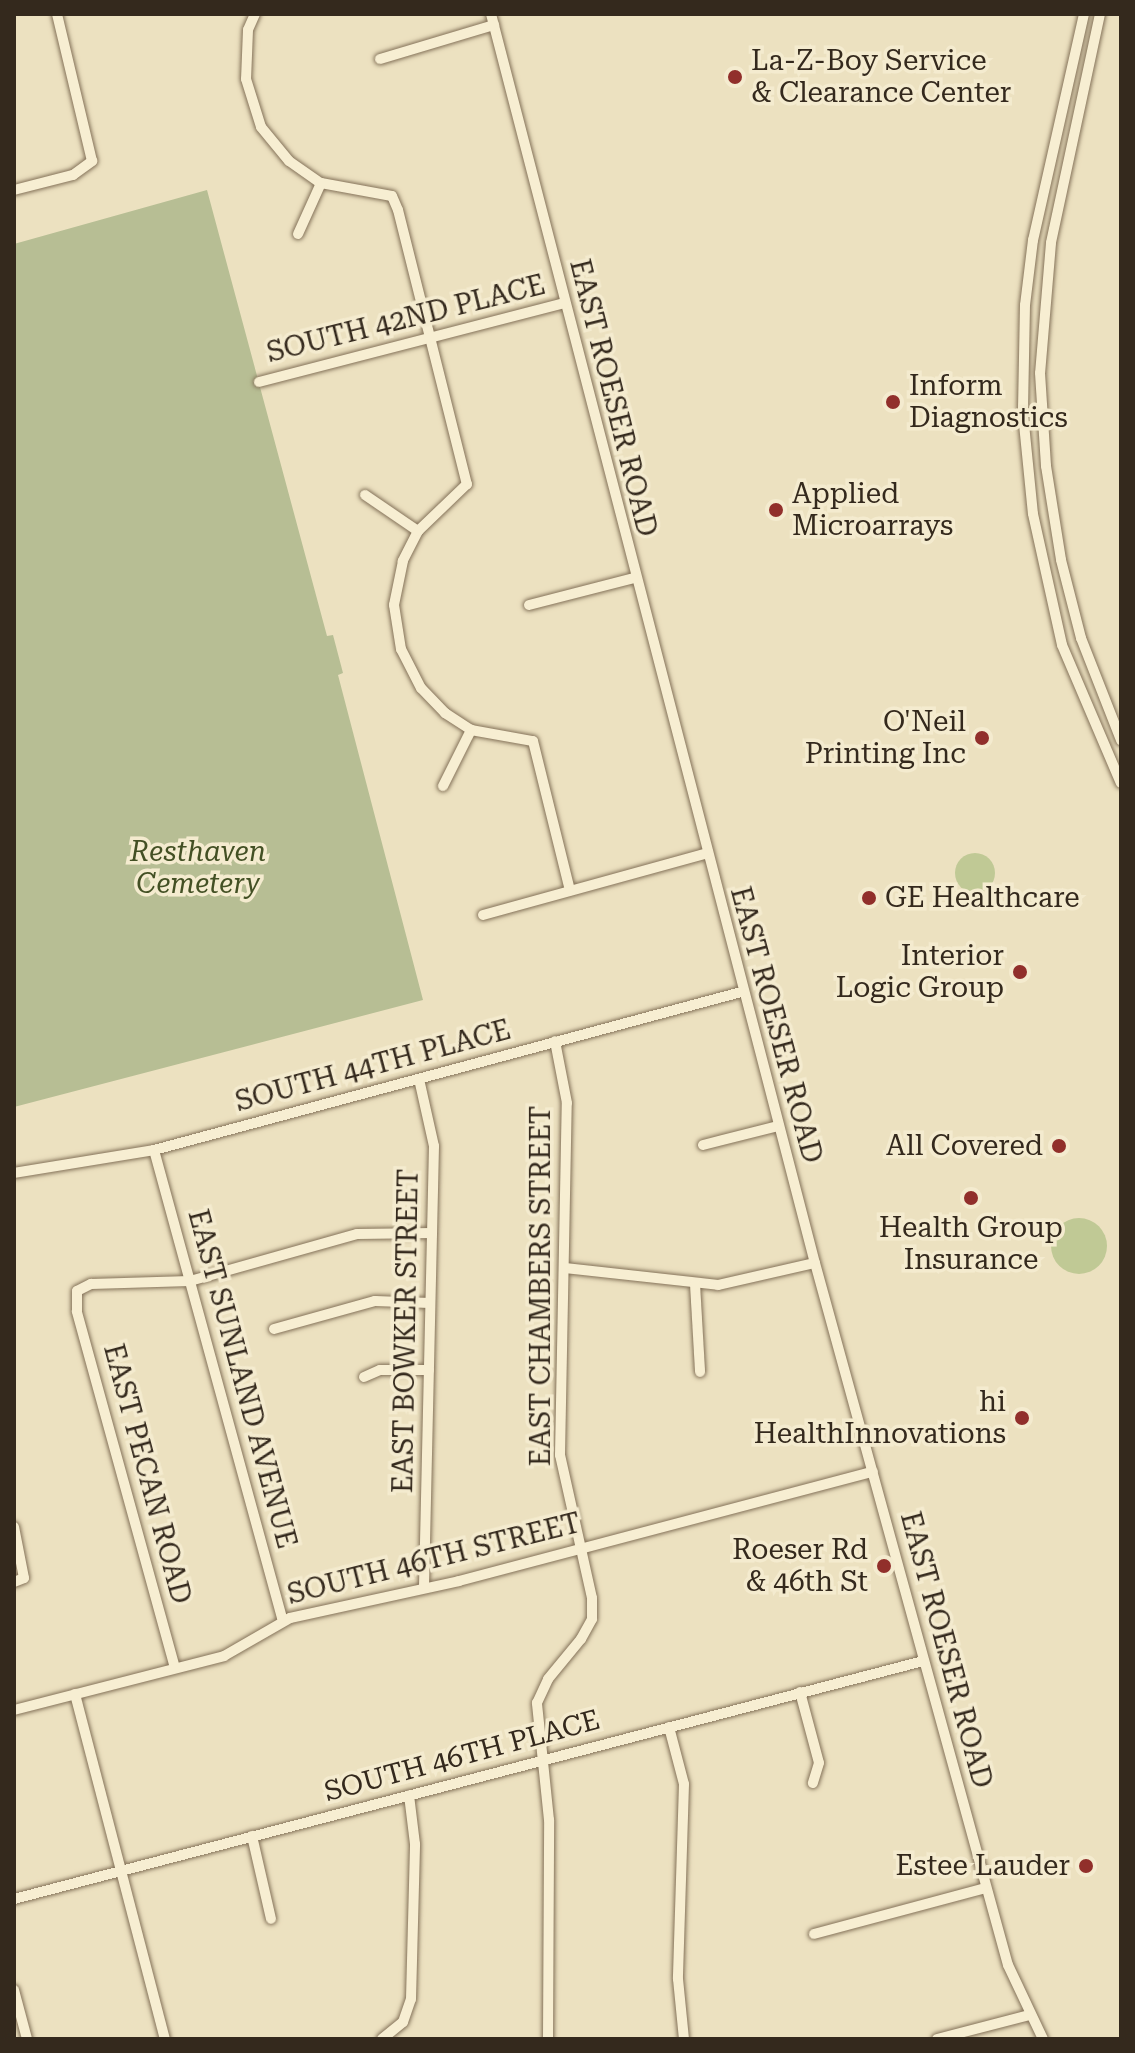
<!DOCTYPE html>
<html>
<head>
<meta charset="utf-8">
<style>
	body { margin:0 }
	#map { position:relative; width:1135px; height:2053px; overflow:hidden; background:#ece1c0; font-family:"Roboto Serif",serif }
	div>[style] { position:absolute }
	.green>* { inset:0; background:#c0c995 }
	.round { border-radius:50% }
	.cemetery>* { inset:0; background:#b7be94 }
	.roads { filter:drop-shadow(0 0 2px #847259) drop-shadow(0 0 2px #847259) }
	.minor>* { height:10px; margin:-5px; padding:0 5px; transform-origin:5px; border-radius:5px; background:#f7eed2 }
	.dots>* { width:22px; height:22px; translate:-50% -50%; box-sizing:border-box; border:4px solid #f4ebcf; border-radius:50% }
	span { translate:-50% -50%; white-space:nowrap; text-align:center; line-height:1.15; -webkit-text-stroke:7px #f4ebcf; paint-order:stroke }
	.poi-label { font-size:28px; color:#34291d }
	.left { translate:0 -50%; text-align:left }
	.right { translate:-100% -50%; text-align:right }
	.street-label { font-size:28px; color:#34291d }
	.park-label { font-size:28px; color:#435024; font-style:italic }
	.frame { position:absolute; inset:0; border:16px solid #34291d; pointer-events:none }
</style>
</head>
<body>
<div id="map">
	<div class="green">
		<i class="round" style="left:955px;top:853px;width:40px;height:40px"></i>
		<i class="round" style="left:1051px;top:1218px;width:56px;height:56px"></i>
	</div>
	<div class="cemetery">
		<i style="clip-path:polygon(207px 190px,327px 636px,333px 635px,343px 673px,338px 675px,423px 1000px,14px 1107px,14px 244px)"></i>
	</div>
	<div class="roads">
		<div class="minor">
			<i style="left:255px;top:14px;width:17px;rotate:114deg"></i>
			<i style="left:248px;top:30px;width:49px;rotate:92.3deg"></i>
			<i style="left:246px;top:79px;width:50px;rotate:72.6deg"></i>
			<i style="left:261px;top:127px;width:44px;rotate:50.5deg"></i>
			<i style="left:289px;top:161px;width:39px;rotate:35deg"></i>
			<i style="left:321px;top:183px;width:72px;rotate:10.4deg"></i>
			<i style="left:392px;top:196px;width:15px;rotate:67deg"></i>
			<i style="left:398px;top:210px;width:283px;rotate:75.9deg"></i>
			<i style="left:467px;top:484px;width:68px;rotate:136.2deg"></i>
			<i style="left:418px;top:531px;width:34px;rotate:117deg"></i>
			<i style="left:403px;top:561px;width:45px;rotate:101.6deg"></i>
			<i style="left:394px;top:605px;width:45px;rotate:81deg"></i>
			<i style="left:401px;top:649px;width:44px;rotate:62.9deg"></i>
			<i style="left:421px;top:688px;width:35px;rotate:46deg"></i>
			<i style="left:445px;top:713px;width:31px;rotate:33deg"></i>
			<i style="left:471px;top:730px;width:63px;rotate:10.1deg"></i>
			<i style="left:533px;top:741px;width:154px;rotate:76.1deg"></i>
			<i style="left:491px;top:14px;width:1290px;rotate:75.46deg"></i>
			<i style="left:815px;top:1263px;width:728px;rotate:74.63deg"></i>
			<i style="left:1008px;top:1965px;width:82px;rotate:64.7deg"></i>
			<i style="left:1084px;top:14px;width:232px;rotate:102.7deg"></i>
			<i style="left:1033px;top:240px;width:65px;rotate:97deg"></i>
			<i style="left:1025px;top:305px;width:109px;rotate:91.1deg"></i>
			<i style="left:1023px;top:414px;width:100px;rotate:84.3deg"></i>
			<i style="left:1033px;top:514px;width:134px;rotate:77.5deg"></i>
			<i style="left:1062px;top:645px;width:150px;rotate:66.9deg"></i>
			<i style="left:1100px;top:14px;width:234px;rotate:102.1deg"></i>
			<i style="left:1051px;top:243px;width:130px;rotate:94.8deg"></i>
			<i style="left:1040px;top:373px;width:93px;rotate:86.3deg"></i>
			<i style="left:1046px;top:466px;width:95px;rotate:80.9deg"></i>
			<i style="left:1061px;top:560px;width:81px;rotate:75.6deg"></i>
			<i style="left:1081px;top:638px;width:110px;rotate:68.6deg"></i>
			<i style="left:380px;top:59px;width:119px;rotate:-16.6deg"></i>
			<i style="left:14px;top:190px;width:61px;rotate:-14.3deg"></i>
			<i style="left:73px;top:175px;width:24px;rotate:-36deg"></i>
			<i style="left:92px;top:161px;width:151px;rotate:-103.4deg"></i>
			<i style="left:298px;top:234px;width:56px;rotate:-65.7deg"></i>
			<i style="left:259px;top:382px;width:316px;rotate:-14.5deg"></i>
			<i style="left:365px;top:495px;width:64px;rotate:34.2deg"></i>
			<i style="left:529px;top:605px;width:108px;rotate:-14.4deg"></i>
			<i style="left:443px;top:786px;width:63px;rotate:-63.4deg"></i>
			<i style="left:483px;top:915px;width:230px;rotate:-15.4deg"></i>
			<i style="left:419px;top:1079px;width:69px;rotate:77.4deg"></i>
			<i style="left:434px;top:1146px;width:441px;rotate:91.3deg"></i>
			<i style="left:703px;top:1145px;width:77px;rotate:-14.2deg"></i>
			<i style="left:154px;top:1150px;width:487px;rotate:74.7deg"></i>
			<i style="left:14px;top:1173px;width:142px;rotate:-9.3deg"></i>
			<i style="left:154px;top:1150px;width:608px;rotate:-15.06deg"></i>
			<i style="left:565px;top:1268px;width:154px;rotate:6.3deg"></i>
			<i style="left:718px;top:1285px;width:99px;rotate:-12.8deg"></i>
			<i style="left:695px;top:1284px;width:88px;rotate:86.7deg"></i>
			<i style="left:274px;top:1329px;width:105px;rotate:-15.5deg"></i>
			<i style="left:375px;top:1301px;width:55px;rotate:2.1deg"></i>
			<i style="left:364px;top:1377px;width:17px;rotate:-24deg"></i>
			<i style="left:380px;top:1370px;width:49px"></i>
			<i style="left:14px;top:1527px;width:52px;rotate:78.9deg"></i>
			<i style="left:24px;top:1578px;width:11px;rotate:158deg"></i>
			<i style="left:175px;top:1668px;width:370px;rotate:-105.4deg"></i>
			<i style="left:77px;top:1311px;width:20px;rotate:-90deg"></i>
			<i style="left:77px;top:1291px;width:16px;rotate:-27deg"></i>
			<i style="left:91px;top:1284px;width:99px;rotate:-1.7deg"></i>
			<i style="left:190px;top:1281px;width:173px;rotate:-15.7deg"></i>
			<i style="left:357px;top:1234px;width:75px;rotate:-0.8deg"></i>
			<i style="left:800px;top:1692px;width:73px;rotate:75deg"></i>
			<i style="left:819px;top:1763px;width:21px;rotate:107deg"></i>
			<i style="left:75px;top:1694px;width:357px;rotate:75.4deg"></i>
			<i style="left:14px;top:1710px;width:217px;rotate:-14.4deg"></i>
			<i style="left:224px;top:1656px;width:76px;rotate:-29.9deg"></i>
			<i style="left:290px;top:1618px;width:173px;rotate:-12.3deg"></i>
			<i style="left:459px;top:1581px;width:428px;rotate:-14.8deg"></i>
			<i style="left:669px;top:1727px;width:59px;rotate:75.3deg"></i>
			<i style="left:684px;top:1784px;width:195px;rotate:91.8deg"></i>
			<i style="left:678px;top:1979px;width:60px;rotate:84.3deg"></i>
			<i style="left:252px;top:1836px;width:85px;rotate:77.1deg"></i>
			<i style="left:14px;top:1899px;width:940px;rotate:-14.67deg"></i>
			<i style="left:814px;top:1934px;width:178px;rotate:-15deg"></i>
			<i style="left:14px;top:1990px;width:51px;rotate:75.1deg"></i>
			<i style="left:382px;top:2039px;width:27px;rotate:-39deg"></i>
			<i style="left:403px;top:2022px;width:24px;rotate:-71deg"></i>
			<i style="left:411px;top:1999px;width:155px;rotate:-88.5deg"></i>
			<i style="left:415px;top:1844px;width:49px;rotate:-97deg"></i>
			<i style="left:548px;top:2039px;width:219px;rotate:-89.7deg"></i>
			<i style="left:549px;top:1820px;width:118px;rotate:-95.9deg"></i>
			<i style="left:537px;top:1703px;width:26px;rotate:-65deg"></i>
			<i style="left:548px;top:1679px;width:52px;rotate:-50.5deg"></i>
			<i style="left:581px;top:1639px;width:23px;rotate:-61deg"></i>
			<i style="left:592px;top:1619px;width:21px;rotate:-90deg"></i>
			<i style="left:592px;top:1598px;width:147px;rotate:-102.6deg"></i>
			<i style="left:560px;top:1455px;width:352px;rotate:-88.9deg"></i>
			<i style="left:567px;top:1103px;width:63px;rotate:-101deg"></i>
			<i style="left:937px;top:2039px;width:95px;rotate:-14.6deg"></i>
		</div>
	</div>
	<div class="dots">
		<i style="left:735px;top:77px;background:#912f2b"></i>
		<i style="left:893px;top:402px;background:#912f2b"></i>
		<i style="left:776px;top:510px;background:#912f2b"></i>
		<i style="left:982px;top:738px;background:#912f2b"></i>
		<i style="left:869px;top:898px;background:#912f2b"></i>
		<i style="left:1020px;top:972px;background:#912f2b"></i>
		<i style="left:1059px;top:1146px;background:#912f2b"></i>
		<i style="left:971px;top:1198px;background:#912f2b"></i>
		<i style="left:1022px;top:1418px;background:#912f2b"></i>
		<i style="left:884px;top:1566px;background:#912f2b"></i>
		<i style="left:1086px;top:1866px;background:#912f2b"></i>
	</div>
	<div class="poi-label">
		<span class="left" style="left:751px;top:77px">La-Z-Boy Service<br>&amp; Clearance Center</span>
		<span class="left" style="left:909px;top:402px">Inform<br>Diagnostics</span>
		<span class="left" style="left:792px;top:510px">Applied<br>Microarrays</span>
		<span class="right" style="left:966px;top:738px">O'Neil<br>Printing Inc</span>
		<span class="left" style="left:885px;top:898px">GE Healthcare</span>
		<span class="right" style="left:1004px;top:972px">Interior<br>Logic Group</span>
		<span class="right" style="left:1043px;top:1146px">All Covered</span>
		<span style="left:971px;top:1244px">Health Group<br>Insurance</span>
		<span class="right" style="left:1006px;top:1418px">hi<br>HealthInnovations</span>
		<span class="right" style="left:868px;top:1566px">Roeser Rd<br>&amp; 46th St</span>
		<span class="right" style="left:1070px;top:1866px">Estee Lauder</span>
	</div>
	<div class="street-label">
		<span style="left:406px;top:319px;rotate:-14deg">SOUTH 42ND PLACE</span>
		<span style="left:613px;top:398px;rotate:76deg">EAST ROESER ROAD</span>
		<span style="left:776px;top:1025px;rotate:75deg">EAST ROESER ROAD</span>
		<span style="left:373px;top:1066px;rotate:-15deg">SOUTH 44TH PLACE</span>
		<span style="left:541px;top:1286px;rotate:-90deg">EAST CHAMBERS STREET</span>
		<span style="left:406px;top:1331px;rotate:-89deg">EAST BOWKER STREET</span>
		<span style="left:242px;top:1379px;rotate:75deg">EAST SUNLAND AVENUE</span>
		<span style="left:147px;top:1474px;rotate:75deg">EAST PECAN ROAD</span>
		<span style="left:434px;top:1559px;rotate:-14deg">SOUTH 46TH STREET</span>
		<span style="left:946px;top:1650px;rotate:75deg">EAST ROESER ROAD</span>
		<span style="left:462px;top:1756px;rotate:-15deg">SOUTH 46TH PLACE</span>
	</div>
	<div class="park-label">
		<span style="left:198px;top:868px">Resthaven<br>Cemetery</span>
	</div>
	<div class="frame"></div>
</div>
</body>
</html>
